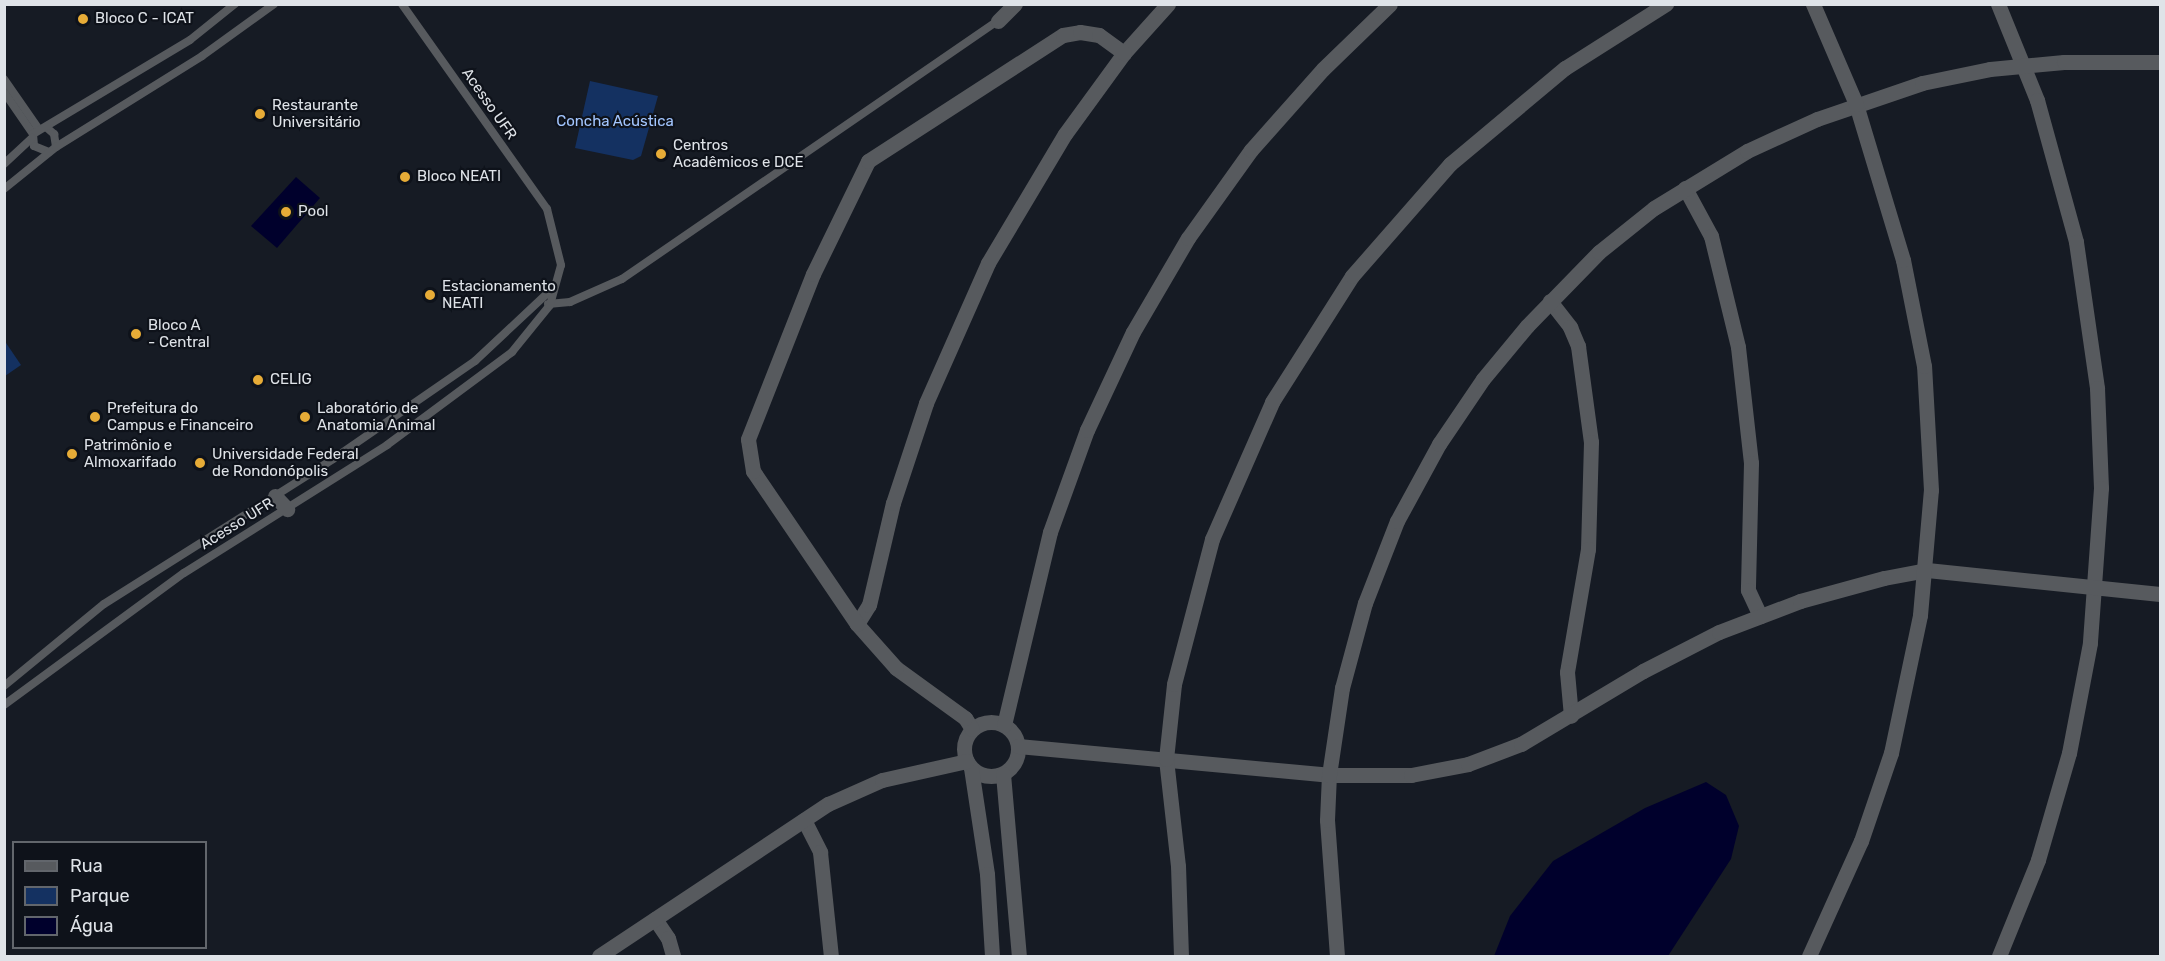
<!DOCTYPE html>
<html>
<head>
<meta charset="utf-8">
<style>
	body { margin:0 }
	#map { position:relative; width:2165px; height:961px; overflow:hidden; background:#161b24; font-family:Rubik,sans-serif }
	div>[style] { position:absolute }
	.green>* { inset:0; background:#143161 }
	.water>* { inset:0; background:#00002c }
	.lane>* { height:8px; margin:-4px; padding:0 4px; transform-origin:4px; border-radius:4px; background:#575a5e }
	.street>* { height:15px; margin:-7.5px; padding:0 7.5px; transform-origin:7.5px; border-radius:7.5px; background:#575a5e }
	.street>.ring { margin:-7.5px; padding:0; box-sizing:content-box; background:none; border:15px solid #575a5e; border-radius:50% }
	.dots>* { width:16px; height:16px; translate:-50% -50%; box-sizing:border-box; border:3px solid #0e121a; border-radius:50% }
	span { translate:-50% -50%; white-space:nowrap; text-align:center; line-height:1.15; -webkit-text-stroke:4.5px #0e121a; paint-order:stroke }
	.poi-label { font-size:15px; color:#dfe3e8 }
	.left { translate:0 -50%; text-align:left }
	.street-label { font-size:15px; color:#dfe3e8 }
	.park-label { font-size:15px; color:#a3c6ff }
	.frame { position:absolute; inset:0; border:6px solid #dfe3e8; pointer-events:none }
	.legend { position:absolute; left:12px; top:841px; width:195px; height:108px; box-sizing:border-box; background:#0e121a; border:2px solid #62666c; margin:0; padding:8px 10px; list-style:none; font-size:18px; color:#dfe3e8 }
	.legend li { display:flex; align-items:center; gap:12px; height:30px }
	.legend b { width:30px; border:2px solid #62666c }
</style>
</head>
<body>
<div id="map">
	<div class="green">
		<i style="clip-path:polygon(590px 81px,658px 96px,641px 156px,633px 160px,575px 148px)"></i>
		<i style="clip-path:polygon(4px 340px,21px 365px,5px 376px,4px 376px)"></i>
	</div>
	<div class="water">
		<i style="clip-path:polygon(296px 177px,320px 198px,277px 248px,251px 226px)"></i>
		<i style="clip-path:polygon(1706px 782px,1726px 795px,1739px 826px,1731px 859px,1668px 956px,1494px 956px,1510px 916px,1553px 861px,1645px 808px)"></i>
	</div>
	<div class="lane">
		<i style="left:4px;top:79px;width:60px;rotate:55.2deg"></i>
		<i style="left:4px;top:92px;width:51px;rotate:55.4deg"></i>
		<i style="left:33px;top:134px;width:12px;rotate:85deg"></i>
		<i style="left:34px;top:146px;width:16px;rotate:22deg"></i>
		<i style="left:46px;top:127px;width:11px;rotate:41deg"></i>
		<i style="left:54px;top:134px;width:13px;rotate:81deg"></i>
		<i style="left:33px;top:134px;width:183px;rotate:-30.9deg"></i>
		<i style="left:190px;top:40px;width:58px;rotate:-38.7deg"></i>
		<i style="left:4px;top:164px;width:38px;rotate:-43deg"></i>
		<i style="left:4px;top:189px;width:67px;rotate:-38.9deg"></i>
		<i style="left:56px;top:147px;width:172px;rotate:-31.9deg"></i>
		<i style="left:202px;top:56px;width:89px;rotate:-35.8deg"></i>
		<i style="left:548px;top:304px;width:22px;rotate:-5deg"></i>
		<i style="left:570px;top:302px;width:57px;rotate:-23.9deg"></i>
		<i style="left:622px;top:279px;width:456px;rotate:-34.5deg"></i>
		<i style="left:4px;top:686px;width:129px;rotate:-39.4deg"></i>
		<i style="left:104px;top:604px;width:271px;rotate:-32.3deg"></i>
		<i style="left:333px;top:459px;width:173px;rotate:-34.6deg"></i>
		<i style="left:475px;top:361px;width:105px;rotate:-43.1deg"></i>
		<i style="left:4px;top:705px;width:223px;rotate:-36.3deg"></i>
		<i style="left:184px;top:573px;width:240px;rotate:-32.2deg"></i>
		<i style="left:387px;top:445px;width:156px;rotate:-36.6deg"></i>
		<i style="left:512px;top:352px;width:60px;rotate:-51deg"></i>
		<i style="left:550px;top:305px;width:41px;rotate:-74.6deg"></i>
		<i style="left:561px;top:265px;width:58px;rotate:-104deg"></i>
		<i style="left:547px;top:209px;width:251px;rotate:-125.3deg"></i>
	</div>
	<div class="street">
		<i style="left:1998px;top:4px;width:104px;rotate:67.9deg"></i>
		<i style="left:2037px;top:100px;width:147px;rotate:74.6deg"></i>
		<i style="left:2076px;top:242px;width:148px;rotate:81.8deg"></i>
		<i style="left:2097px;top:388px;width:100px;rotate:87.7deg"></i>
		<i style="left:2101px;top:488px;width:155px;rotate:94.1deg"></i>
		<i style="left:2090px;top:643px;width:112px;rotate:100.8deg"></i>
		<i style="left:2069px;top:753px;width:111px;rotate:106.2deg"></i>
		<i style="left:2038px;top:860px;width:104px;rotate:112.1deg"></i>
		<i style="left:998px;top:21px;width:24px;rotate:-45deg"></i>
		<i style="left:1685px;top:188px;width:55px;rotate:61.6deg"></i>
		<i style="left:1711px;top:236px;width:114px;rotate:76.3deg"></i>
		<i style="left:1738px;top:347px;width:117px;rotate:83.6deg"></i>
		<i style="left:1751px;top:463px;width:127px;rotate:91.4deg"></i>
		<i style="left:1748px;top:590px;width:29px;rotate:65deg"></i>
		<i style="left:1550px;top:301px;width:33px;rotate:52deg"></i>
		<i style="left:1570px;top:327px;width:21px;rotate:67deg"></i>
		<i style="left:1578px;top:346px;width:97px;rotate:82.3deg"></i>
		<i style="left:1591px;top:442px;width:107px;rotate:91.6deg"></i>
		<i style="left:1588px;top:549px;width:125px;rotate:99.7deg"></i>
		<i style="left:1567px;top:672px;width:44px;rotate:84.8deg"></i>
		<i style="left:275px;top:496px;width:18px;rotate:47deg"></i>
		<i style="left:857px;top:624px;width:22px;rotate:-58deg"></i>
		<i style="left:869px;top:605px;width:105px;rotate:-76.8deg"></i>
		<i style="left:893px;top:503px;width:105px;rotate:-71.7deg"></i>
		<i style="left:926px;top:403px;width:153px;rotate:-66.1deg"></i>
		<i style="left:988px;top:263px;width:150px;rotate:-59.2deg"></i>
		<i style="left:1065px;top:134px;width:100px;rotate:-53.9deg"></i>
		<i style="left:1124px;top:53px;width:66px;rotate:-48.1deg"></i>
		<i class="ring" style="left:964px;top:722px;width:39px;height:39px"></i>
		<i style="left:1004px;top:725px;width:198px;rotate:-76.6deg"></i>
		<i style="left:1050px;top:532px;width:109px;rotate:-70.1deg"></i>
		<i style="left:1087px;top:430px;width:108px;rotate:-64.9deg"></i>
		<i style="left:1133px;top:332px;width:109px;rotate:-59.7deg"></i>
		<i style="left:1188px;top:238px;width:108px;rotate:-54.4deg"></i>
		<i style="left:1251px;top:150px;width:108px;rotate:-48.4deg"></i>
		<i style="left:1323px;top:69px;width:93px;rotate:-44.1deg"></i>
		<i style="left:972px;top:729px;width:13px;rotate:-122deg"></i>
		<i style="left:965px;top:718px;width:85px;rotate:-144.1deg"></i>
		<i style="left:896px;top:668px;width:59px;rotate:-131.6deg"></i>
		<i style="left:857px;top:624px;width:185px;rotate:-124.2deg"></i>
		<i style="left:753px;top:471px;width:32px;rotate:-99deg"></i>
		<i style="left:748px;top:439px;width:177px;rotate:-68.5deg"></i>
		<i style="left:813px;top:274px;width:126px;rotate:-64deg"></i>
		<i style="left:868px;top:161px;width:232px;rotate:-32.9deg"></i>
		<i style="left:1063px;top:35px;width:17px;rotate:-10deg"></i>
		<i style="left:1080px;top:32px;width:19px;rotate:9deg"></i>
		<i style="left:1099px;top:35px;width:31px;rotate:36deg"></i>
		<i style="left:1018px;top:746px;width:312px;rotate:5.3deg"></i>
		<i style="left:1329px;top:775px;width:82px"></i>
		<i style="left:1411px;top:775px;width:58px;rotate:-10.9deg"></i>
		<i style="left:1468px;top:764px;width:57px;rotate:-20.7deg"></i>
		<i style="left:1521px;top:744px;width:142px;rotate:-30.9deg"></i>
		<i style="left:1643px;top:671px;width:85px;rotate:-27.2deg"></i>
		<i style="left:1719px;top:632px;width:87px;rotate:-20.9deg"></i>
		<i style="left:1800px;top:601px;width:87px;rotate:-15.3deg"></i>
		<i style="left:1884px;top:578px;width:44px;rotate:-10.5deg"></i>
		<i style="left:1927px;top:570px;width:234px;rotate:5.9deg"></i>
		<i style="left:971px;top:768px;width:107px;rotate:81.4deg"></i>
		<i style="left:987px;top:874px;width:82px;rotate:86.5deg"></i>
		<i style="left:1003px;top:774px;width:183px;rotate:85deg"></i>
		<i style="left:804px;top:820px;width:36px;rotate:63deg"></i>
		<i style="left:820px;top:852px;width:105px;rotate:84deg"></i>
		<i style="left:655px;top:919px;width:23px;rotate:56deg"></i>
		<i style="left:668px;top:938px;width:19px;rotate:74deg"></i>
		<i style="left:599px;top:956px;width:275px;rotate:-33.6deg"></i>
		<i style="left:828px;top:804px;width:59px;rotate:-24deg"></i>
		<i style="left:882px;top:780px;width:87px;rotate:-12.6deg"></i>
		<i style="left:1181px;top:956px;width:90px;rotate:-91.9deg"></i>
		<i style="left:1178px;top:866px;width:108px;rotate:-96.4deg"></i>
		<i style="left:1166px;top:759px;width:75px;rotate:-83.9deg"></i>
		<i style="left:1174px;top:684px;width:150px;rotate:-75.3deg"></i>
		<i style="left:1212px;top:539px;width:150px;rotate:-66.3deg"></i>
		<i style="left:1272px;top:402px;width:149px;rotate:-57.6deg"></i>
		<i style="left:1352px;top:276px;width:149px;rotate:-48.8deg"></i>
		<i style="left:1450px;top:164px;width:150px;rotate:-39.9deg"></i>
		<i style="left:1565px;top:68px;width:120px;rotate:-32.4deg"></i>
		<i style="left:1337px;top:956px;width:136px;rotate:-94.2deg"></i>
		<i style="left:1327px;top:820px;width:45px;rotate:-87.5deg"></i>
		<i style="left:1329px;top:775px;width:88px;rotate:-81.5deg"></i>
		<i style="left:1342px;top:688px;width:88px;rotate:-74.9deg"></i>
		<i style="left:1365px;top:603px;width:88px;rotate:-68.7deg"></i>
		<i style="left:1397px;top:521px;width:88px;rotate:-61.4deg"></i>
		<i style="left:1439px;top:444px;width:78px;rotate:-55.9deg"></i>
		<i style="left:1483px;top:379px;width:69px;rotate:-50.3deg"></i>
		<i style="left:1527px;top:326px;width:103px;rotate:-45.8deg"></i>
		<i style="left:1599px;top:252px;width:70px;rotate:-38.7deg"></i>
		<i style="left:1654px;top:208px;width:109px;rotate:-31.5deg"></i>
		<i style="left:1747px;top:151px;width:77px;rotate:-24.6deg"></i>
		<i style="left:1817px;top:119px;width:111px;rotate:-18.9deg"></i>
		<i style="left:1922px;top:83px;width:69px;rotate:-11.6deg"></i>
		<i style="left:1990px;top:69px;width:74px;rotate:-5.4deg"></i>
		<i style="left:2064px;top:62px;width:96px"></i>
		<i style="left:1809px;top:956px;width:126px;rotate:-65.7deg"></i>
		<i style="left:1861px;top:841px;width:93px;rotate:-71.2deg"></i>
		<i style="left:1891px;top:753px;width:141px;rotate:-78.1deg"></i>
		<i style="left:1920px;top:615px;width:125px;rotate:-85deg"></i>
		<i style="left:1931px;top:490px;width:124px;rotate:-93.2deg"></i>
		<i style="left:1924px;top:366px;width:108px;rotate:-101.2deg"></i>
		<i style="left:1903px;top:260px;width:163px;rotate:-106.8deg"></i>
		<i style="left:1856px;top:104px;width:109px;rotate:-113.3deg"></i>
	</div>
	<div class="dots">
		<i style="left:83px;top:19px;background:#e7ac37"></i>
		<i style="left:260px;top:114px;background:#e7ac37"></i>
		<i style="left:661px;top:154px;background:#e7ac37"></i>
		<i style="left:405px;top:177px;background:#e7ac37"></i>
		<i style="left:286px;top:212px;background:#e7ac37"></i>
		<i style="left:430px;top:295px;background:#e7ac37"></i>
		<i style="left:136px;top:334px;background:#e7ac37"></i>
		<i style="left:258px;top:380px;background:#e7ac37"></i>
		<i style="left:95px;top:417px;background:#e7ac37"></i>
		<i style="left:305px;top:417px;background:#e7ac37"></i>
		<i style="left:72px;top:454px;background:#e7ac37"></i>
		<i style="left:200px;top:463px;background:#e7ac37"></i>
	</div>
	<div class="poi-label">
		<span class="left" style="left:95px;top:19px">Bloco C - ICAT</span>
		<span class="left" style="left:272px;top:114px">Restaurante<br>Universitário</span>
		<span class="left" style="left:673px;top:154px">Centros<br>Acadêmicos e DCE</span>
		<span class="left" style="left:417px;top:177px">Bloco NEATI</span>
		<span class="left" style="left:298px;top:212px">Pool</span>
		<span class="left" style="left:442px;top:295px">Estacionamento<br>NEATI</span>
		<span class="left" style="left:148px;top:334px">Bloco A<br>- Central</span>
		<span class="left" style="left:270px;top:380px">CELIG</span>
		<span class="left" style="left:107px;top:417px">Prefeitura do<br>Campus e Financeiro</span>
		<span class="left" style="left:317px;top:417px">Laboratório de<br>Anatomia Animal</span>
		<span class="left" style="left:84px;top:454px">Patrimônio e<br>Almoxarifado</span>
		<span class="left" style="left:212px;top:463px">Universidade Federal<br>de Rondonópolis</span>
	</div>
	<div class="street-label">
		<span style="left:489px;top:104px;rotate:55deg">Acesso UFR</span>
		<span style="left:237px;top:524px;rotate:-32deg">Acesso UFR</span>
	</div>
	<div class="park-label">
		<span style="left:615px;top:122px">Concha Acústica</span>
	</div>
	<div class="frame"></div>
	<ul class="legend">
	<li><b style="height:8px;background:#575a5e"></b>Rua</li>
	<li><b style="height:16px;background:#143161"></b>Parque</li>
	<li><b style="height:16px;background:#00002c"></b>Água</li>
	</ul>
</div>
</body>
</html>
